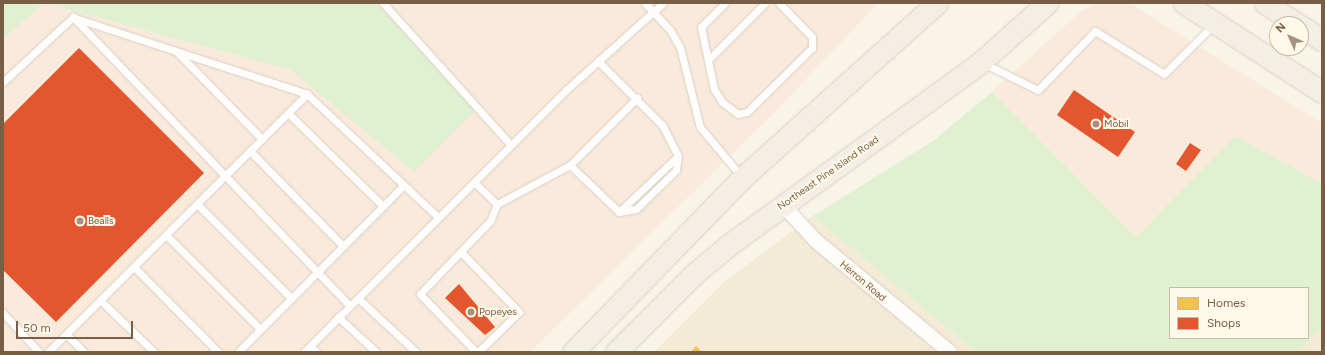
<!DOCTYPE html>
<html>
<head>
<meta charset="utf-8">
<style>
	body { margin:0 }
	#map { position:relative; width:1325px; height:355px; overflow:hidden; background:#f8f4e8; font-family:Figtree,sans-serif }
	div>[style] { position:absolute }
	.residential>* { inset:0; background:#f4ebd7 }
	.commercial>* { inset:0; background:#f9eadb }
	.green>* { inset:0; background:#e0f0d1 }
	.homes>* { inset:0; background:#f2c14e }
	.shops>* { inset:0; background:#e4572e }
	.roads { filter:drop-shadow(0 0 1px #d7d1c7) drop-shadow(0 0 1px #d7d1c7) }
	.lane>* { height:7px; margin:-3.5px; padding:0 3.5px; transform-origin:3.5px; border-radius:3.5px; background:#fefdfc }
	.street>* { height:14px; margin:-7px; padding:0 7px; transform-origin:7px; border-radius:7px; background:#fefdfc }
	.primary>* { height:21px; margin:-10.5px; padding:0 10.5px; transform-origin:10.5px; border-radius:10.5px; background:#f3efe4 }
	.dots>* { width:11px; height:11px; translate:-50% -50%; box-sizing:border-box; border:2px solid #fff9ea; border-radius:50% }
	span { translate:-50% -50%; white-space:nowrap; text-align:center; line-height:1.15; -webkit-text-stroke:4px #fff9ea; paint-order:stroke }
	.poi-label { font-size:10px; color:#785e46 }
	.left { translate:0 -50%; text-align:left }
	.street-label { font-size:10px; color:#785e46 }
	.frame { position:absolute; inset:0; border:4px solid #785e46; pointer-events:none }
	.legend { position:absolute; left:1169px; top:287px; width:140px; height:52px; box-sizing:border-box; background:#fff9ea; border:1px solid #c9bba8; margin:0; padding:5px 7px; list-style:none; font-size:12px; color:#785e46 }
	.legend li { display:flex; align-items:center; gap:8px; height:20px }
	.legend b { width:20px; border:1px solid #c9bba8 }
	.north { position:absolute; left:1269px; top:16px; width:40px; height:40px; box-sizing:border-box; background:#fff9ea; border:1px solid #c9bba8; border-radius:50%; rotate:315deg; font-size:11px; font-weight:700; line-height:16px; text-align:center; color:#785e46 }
	.north::after { content:''; display:block; margin:auto; width:14px; height:18px; background:#a5927f; clip-path:polygon(50% 0,100% 100%,50% 72%,0 100%) }
	.scale { position:absolute; left:16px; top:321px; width:117px; height:18px; box-sizing:border-box; border:2px solid #785e46; border-top:0; padding-left:5px; font-size:12px; line-height:14px; white-space:nowrap; color:#785e46; -webkit-text-stroke:3px #fff9ea; paint-order:stroke }
</style>
</head>
<body>
<div id="map">
	<div class="residential">
		<i style="clip-path:polygon(813px 216px,976px 352px,654px 352px,724px 282px)"></i>
		<i style="clip-path:polygon(1322px 327px,1322px 352px,1298px 352px)"></i>
	</div>
	<div class="commercial">
		<i style="clip-path:polygon(44px 3px,291px 70px,414px 171px,479px 107px,376px 3px,878px 3px,778px 109px,530px 352px,3px 352px,3px 39px)"></i>
		<i style="clip-path:polygon(1096px 3px,1129px 3px,1322px 123px,1322px 183px,1235px 136px,1136px 237px,992px 92px,1079px 13px)"></i>
	</div>
	<div class="green">
		<i style="clip-path:polygon(3px 3px,376px 3px,479px 107px,414px 172px,291px 70px,44px 3px,3px 39px)"></i>
		<i style="clip-path:polygon(evenodd,992px 92px,1136px 237px,1235px 136px,1322px 183px,1322px 327px,1298px 352px,976px 352px,813px 216px,933px 141px,992px 92px,1170px 288px,1308px 288px,1308px 338px,1170px 338px,1170px 288px)"></i>
	</div>
	<div class="homes">
		<i style="clip-path:polygon(696px 346px,702px 352px,691px 352px)"></i>
	</div>
	<div class="shops">
		<i style="clip-path:polygon(79px 48px,204px 173px,56px 322px,3px 270px,3px 124px)"></i>
		<i style="clip-path:polygon(1074px 90px,1135px 132px,1118px 157px,1057px 115px)"></i>
		<i style="clip-path:polygon(1190px 143px,1201px 150px,1186px 171px,1176px 164px)"></i>
		<i style="clip-path:polygon(459px 284px,495px 327px,485px 335px,445px 298px)"></i>
	</div>
	<div class="roads">
		<div class="lane">
			<i style="left:383px;top:3px;width:191px;rotate:48deg"></i>
			<i style="left:645px;top:3px;width:37px;rotate:47deg"></i>
			<i style="left:670px;top:30px;width:20px;rotate:60deg"></i>
			<i style="left:680px;top:47px;width:82px;rotate:76deg"></i>
			<i style="left:700px;top:127px;width:64px;rotate:50.1deg"></i>
			<i style="left:725px;top:3px;width:34px;rotate:135deg"></i>
			<i style="left:701px;top:27px;width:63px;rotate:78.2deg"></i>
			<i style="left:714px;top:89px;width:15px;rotate:58deg"></i>
			<i style="left:722px;top:102px;width:20px;rotate:37deg"></i>
			<i style="left:738px;top:114px;width:9px;rotate:-13deg"></i>
			<i style="left:747px;top:112px;width:91px;rotate:-44.6deg"></i>
			<i style="left:812px;top:48px;width:11px;rotate:-90deg"></i>
			<i style="left:812px;top:37px;width:47px;rotate:-134.1deg"></i>
			<i style="left:73px;top:17px;width:400px;rotate:46.2deg"></i>
			<i style="left:75px;top:18px;width:244px;rotate:18.1deg"></i>
			<i style="left:177px;top:52px;width:122px;rotate:45.7deg"></i>
			<i style="left:708px;top:60px;width:81px;rotate:-45deg"></i>
			<i style="left:983px;top:63px;width:61px;rotate:26.1deg"></i>
			<i style="left:1038px;top:90px;width:82px;rotate:-46deg"></i>
			<i style="left:1095px;top:31px;width:81px;rotate:31.9deg"></i>
			<i style="left:1164px;top:74px;width:69px;rotate:-45deg"></i>
			<i style="left:3px;top:82px;width:96px;rotate:-42.9deg"></i>
			<i style="left:288px;top:113px;width:133px;rotate:44.4deg"></i>
			<i style="left:250px;top:151px;width:133px;rotate:45.6deg"></i>
			<i style="left:570px;top:165px;width:68px;rotate:43.8deg"></i>
			<i style="left:619px;top:212px;width:17px;rotate:-10deg"></i>
			<i style="left:636px;top:209px;width:56px;rotate:-44.3deg"></i>
			<i style="left:676px;top:170px;width:14px;rotate:-82deg"></i>
			<i style="left:678px;top:156px;width:34px;rotate:-117deg"></i>
			<i style="left:663px;top:126px;width:92px;rotate:-135deg"></i>
			<i style="left:474px;top:182px;width:32px;rotate:44deg"></i>
			<i style="left:497px;top:204px;width:18px;rotate:112deg"></i>
			<i style="left:490px;top:221px;width:101px;rotate:133.8deg"></i>
			<i style="left:420px;top:294px;width:81px;rotate:46deg"></i>
			<i style="left:197px;top:204px;width:133px;rotate:45deg"></i>
			<i style="left:497px;top:204px;width:83px;rotate:-28.1deg"></i>
			<i style="left:570px;top:165px;width:95px;rotate:-45deg"></i>
			<i style="left:619px;top:212px;width:81px;rotate:-43.5deg"></i>
			<i style="left:166px;top:235px;width:133px;rotate:45deg"></i>
			<i style="left:461px;top:252px;width:83px;rotate:46deg"></i>
			<i style="left:519px;top:312px;width:57px;rotate:135.7deg"></i>
			<i style="left:134px;top:267px;width:120px;rotate:45.3deg"></i>
			<i style="left:358px;top:298px;width:79px;rotate:43deg"></i>
			<i style="left:100px;top:300px;width:75px;rotate:43.9deg"></i>
			<i style="left:3px;top:313px;width:53px;rotate:47.3deg"></i>
			<i style="left:338px;top:317px;width:52px;rotate:42.6deg"></i>
			<i style="left:66px;top:334px;width:25px;rotate:45deg"></i>
			<i style="left:310px;top:346px;width:9px;rotate:41deg"></i>
			<i style="left:48px;top:352px;width:366px;rotate:-44.9deg"></i>
			<i style="left:307px;top:94px;width:180px;rotate:43.2deg"></i>
			<i style="left:238px;top:352px;width:235px;rotate:-45.2deg"></i>
			<i style="left:304px;top:352px;width:371px;rotate:-45deg"></i>
			<i style="left:566px;top:90px;width:130px;rotate:-41.9deg"></i>
		</div>
		<div class="street">
			<i style="left:782px;top:204px;width:49px;rotate:47.5deg"></i>
			<i style="left:815px;top:240px;width:175px;rotate:39.7deg"></i>
		</div>
		<div class="primary">
			<i style="left:1184px;top:3px;width:164px;rotate:32.8deg"></i>
			<i style="left:1265px;top:3px;width:38px;rotate:33deg"></i>
			<i style="left:1301px;top:26px;width:25px;rotate:34deg"></i>
			<i style="left:573px;top:352px;width:243px;rotate:-45.8deg"></i>
			<i style="left:742px;top:178px;width:262px;rotate:-41.9deg"></i>
			<i style="left:616px;top:352px;width:109px;rotate:-45deg"></i>
			<i style="left:693px;top:275px;width:48px;rotate:-40deg"></i>
			<i style="left:730px;top:244px;width:310px;rotate:-35.9deg"></i>
			<i style="left:981px;top:62px;width:89px;rotate:-41.8deg"></i>
		</div>
	</div>
	<div class="dots">
		<i style="left:1096px;top:124px;background:#a5927f"></i>
		<i style="left:80px;top:221px;background:#a5927f"></i>
		<i style="left:471px;top:312px;background:#a5927f"></i>
	</div>
	<div class="poi-label">
		<span class="left" style="left:1104px;top:124px">Mobil</span>
		<span class="left" style="left:88px;top:221px">Bealls</span>
		<span class="left" style="left:479px;top:312px">Popeyes</span>
	</div>
	<div class="street-label">
		<span style="left:828px;top:173px;rotate:-35deg">Northeast Pine Island Road</span>
		<span style="left:863px;top:281px;rotate:40deg">Herron Road</span>
	</div>
	<div class="frame"></div>
	<ul class="legend">
	<li><b style="height:11px;background:#f2c14e"></b>Homes</li>
	<li><b style="height:11px;background:#e4572e"></b>Shops</li>
	</ul>
	<div class="north">N</div>
	<div class="scale">50 m</div>
</div>
</body>
</html>
